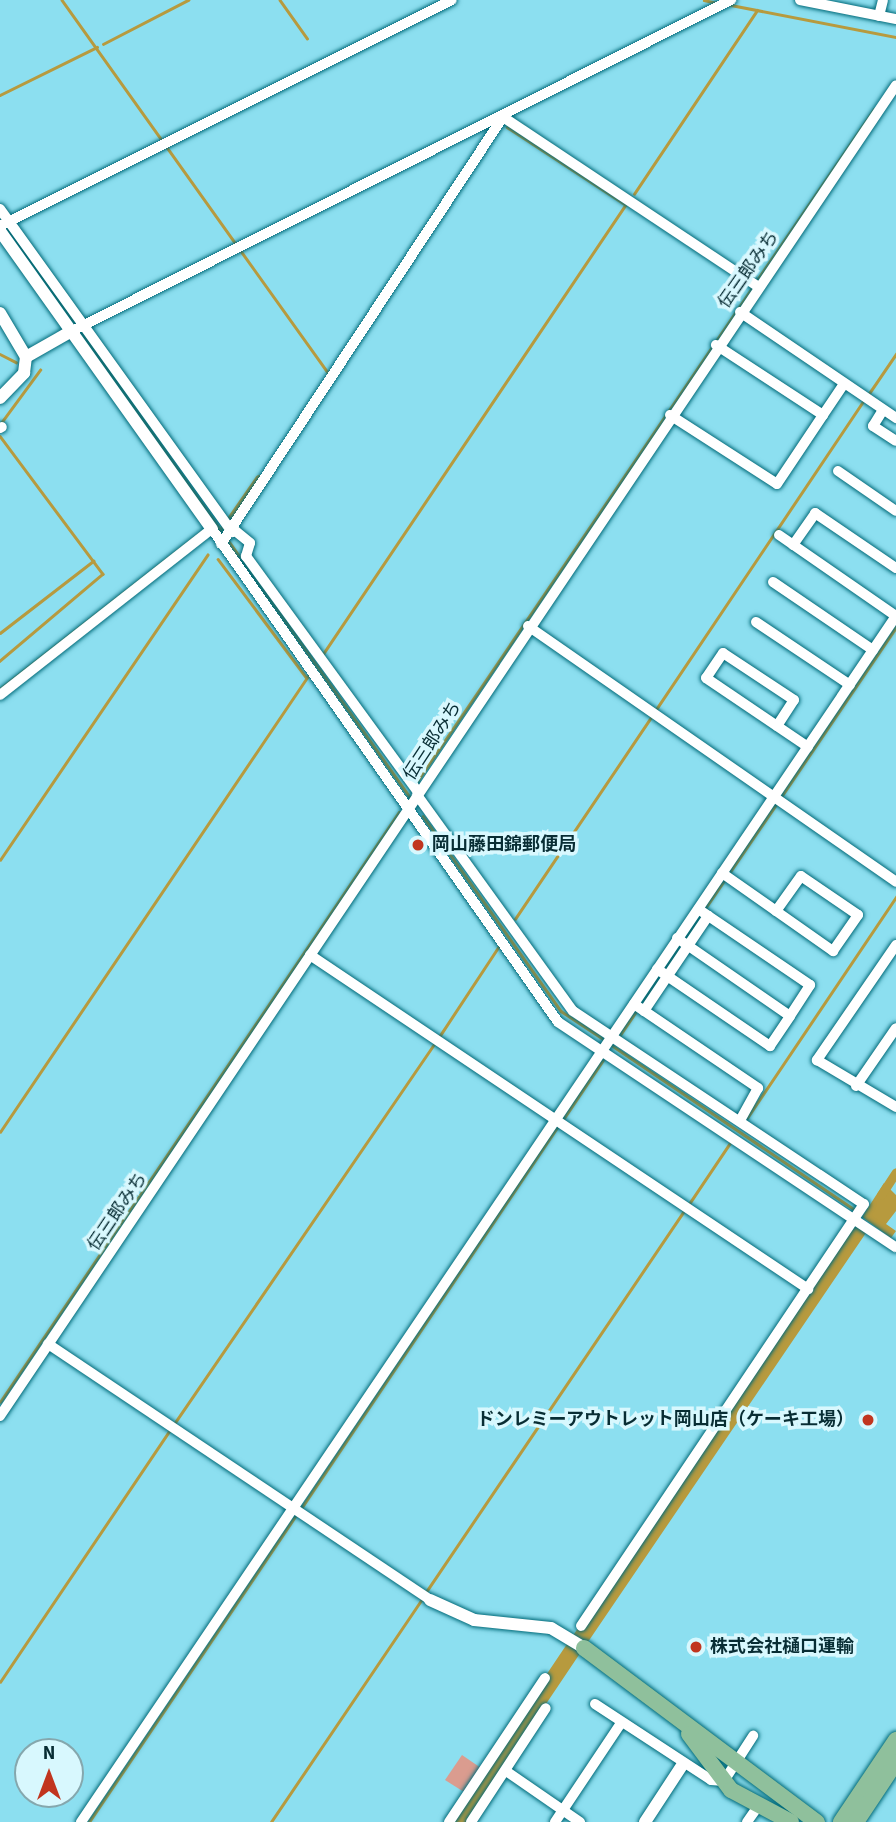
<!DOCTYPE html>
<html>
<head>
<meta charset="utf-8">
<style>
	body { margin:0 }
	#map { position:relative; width:896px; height:1822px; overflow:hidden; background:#8cdff0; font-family:"Source Sans 3","Noto Sans JP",sans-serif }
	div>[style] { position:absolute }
	.green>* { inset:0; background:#da9c8f }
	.water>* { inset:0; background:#b79a3e }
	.stream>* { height:2.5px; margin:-1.25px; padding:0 1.25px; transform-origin:1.25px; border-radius:1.25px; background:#b79a3e }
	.canal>* { height:9px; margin:-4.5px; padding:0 4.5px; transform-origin:4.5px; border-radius:4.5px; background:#b79a3e }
	.river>* { height:16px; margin:-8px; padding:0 8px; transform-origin:8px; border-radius:8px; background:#b79a3e }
	.roads { filter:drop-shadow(0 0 2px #006a79) drop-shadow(0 0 2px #006a79) }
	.minor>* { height:10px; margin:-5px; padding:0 5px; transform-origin:5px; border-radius:5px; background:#fff }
	.tertiary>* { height:12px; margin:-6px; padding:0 6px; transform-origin:6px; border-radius:6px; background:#fff }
	.trunk>* { height:16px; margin:-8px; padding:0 8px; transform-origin:8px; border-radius:8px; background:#8fc09c }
	.dots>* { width:19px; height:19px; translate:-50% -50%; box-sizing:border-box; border:4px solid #d8f8fe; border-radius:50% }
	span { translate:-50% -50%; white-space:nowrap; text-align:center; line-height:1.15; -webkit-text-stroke:7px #d8f8fe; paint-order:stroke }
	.street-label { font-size:18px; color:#082d34 }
	.poi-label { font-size:18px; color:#082d34; font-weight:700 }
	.left { translate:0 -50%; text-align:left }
	.right { translate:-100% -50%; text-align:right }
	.north { position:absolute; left:14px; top:1738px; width:70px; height:70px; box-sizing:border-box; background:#d8f8fe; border:2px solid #85a7ad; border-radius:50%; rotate:0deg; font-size:19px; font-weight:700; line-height:28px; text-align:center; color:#082d34 }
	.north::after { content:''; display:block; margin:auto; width:24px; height:32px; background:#c1351f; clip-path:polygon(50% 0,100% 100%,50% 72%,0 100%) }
</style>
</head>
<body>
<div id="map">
	<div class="green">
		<i style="clip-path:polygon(462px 1755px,481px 1768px,464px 1792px,445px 1780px)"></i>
	</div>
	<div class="water">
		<i style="clip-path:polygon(884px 1183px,896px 1195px,896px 1211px,886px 1224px,896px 1231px,891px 1238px,862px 1217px)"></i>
	</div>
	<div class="stream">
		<i style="left:62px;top:0;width:301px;rotate:54.5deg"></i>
		<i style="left:280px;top:0;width:47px;rotate:54.6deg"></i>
		<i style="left:704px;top:0;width:13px;rotate:13deg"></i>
		<i style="left:731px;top:5px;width:168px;rotate:11deg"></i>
		<i style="left:103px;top:44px;width:96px;rotate:-27.4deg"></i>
		<i style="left:0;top:95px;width:108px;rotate:-26.3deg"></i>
		<i style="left:507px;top:127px;width:142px;rotate:33.2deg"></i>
		<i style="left:634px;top:194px;width:221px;rotate:-56.2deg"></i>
		<i style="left:6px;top:226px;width:123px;rotate:54.6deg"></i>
		<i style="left:241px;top:251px;width:151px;rotate:54.4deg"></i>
		<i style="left:757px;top:280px;width:207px;rotate:-55.6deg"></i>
		<i style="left:81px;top:332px;width:248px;rotate:54.8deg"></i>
		<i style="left:0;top:354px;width:18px;rotate:27deg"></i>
		<i style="left:868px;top:395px;width:50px;rotate:-55.7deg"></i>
		<i style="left:1px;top:423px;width:66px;rotate:-53.7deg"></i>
		<i style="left:0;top:436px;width:172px;rotate:53.3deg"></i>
		<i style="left:103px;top:574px;width:135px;rotate:139.8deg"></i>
		<i style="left:228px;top:540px;width:315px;rotate:54.7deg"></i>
		<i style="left:218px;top:559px;width:147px;rotate:53.3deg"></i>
		<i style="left:0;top:633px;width:118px;rotate:-37.7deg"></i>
		<i style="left:323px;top:654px;width:543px;rotate:-56.05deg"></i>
		<i style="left:0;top:689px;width:256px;rotate:-38deg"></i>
		<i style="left:655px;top:711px;width:375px;rotate:-56.1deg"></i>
		<i style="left:416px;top:783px;width:598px;rotate:-55.83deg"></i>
		<i style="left:781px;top:797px;width:205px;rotate:-55.9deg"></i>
		<i style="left:423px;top:816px;width:239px;rotate:54.7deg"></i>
		<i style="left:561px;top:1011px;width:53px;rotate:33.4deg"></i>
		<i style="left:0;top:860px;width:369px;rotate:-55.8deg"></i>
		<i style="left:704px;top:910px;width:130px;rotate:-55.7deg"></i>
		<i style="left:515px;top:919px;width:244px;rotate:-56deg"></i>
		<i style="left:685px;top:939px;width:28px;rotate:-55deg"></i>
		<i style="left:439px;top:1037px;width:109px;rotate:-56.6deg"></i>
		<i style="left:618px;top:1038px;width:112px;rotate:-55.9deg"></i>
		<i style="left:610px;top:1044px;width:298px;rotate:34.1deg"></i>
		<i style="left:747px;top:1118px;width:267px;rotate:-56deg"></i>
		<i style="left:562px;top:1121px;width:73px;rotate:-56.1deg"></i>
		<i style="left:0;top:1132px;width:550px;rotate:-55.96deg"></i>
		<i style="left:689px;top:1204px;width:73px;rotate:-56.1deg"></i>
		<i style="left:852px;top:1236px;width:12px;rotate:-20deg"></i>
		<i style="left:0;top:1402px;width:712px;rotate:-55.93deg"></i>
		<i style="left:174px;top:1424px;width:462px;rotate:-55.6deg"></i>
		<i style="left:300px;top:1510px;width:463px;rotate:-56.1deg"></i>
		<i style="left:426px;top:1592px;width:462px;rotate:-55.9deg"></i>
		<i style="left:0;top:1682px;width:304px;rotate:-56deg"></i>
		<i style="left:89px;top:1822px;width:370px;rotate:-56deg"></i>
		<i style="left:271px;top:1822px;width:269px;rotate:-55.9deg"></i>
	</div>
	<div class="canal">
		<i style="left:222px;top:532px;width:65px;rotate:-55.1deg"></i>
		<i style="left:881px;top:1195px;width:27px;rotate:-57deg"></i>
	</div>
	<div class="river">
		<i style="left:581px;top:1638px;width:497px;rotate:-55.8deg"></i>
		<i style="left:457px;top:1822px;width:210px;rotate:-56.1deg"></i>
	</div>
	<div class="roads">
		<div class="minor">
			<i style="left:800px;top:0;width:98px;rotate:11.2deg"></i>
			<i style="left:879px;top:16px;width:16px;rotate:-76deg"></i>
			<i style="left:503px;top:117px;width:305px;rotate:33.6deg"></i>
			<i style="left:0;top:209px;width:398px;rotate:54.3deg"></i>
			<i style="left:0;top:226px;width:505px;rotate:-26.57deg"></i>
			<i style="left:740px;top:312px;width:189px;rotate:34.2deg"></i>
			<i style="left:70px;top:332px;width:740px;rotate:-26.67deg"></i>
			<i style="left:883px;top:410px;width:19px;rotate:122deg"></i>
			<i style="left:873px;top:426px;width:27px;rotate:33deg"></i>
			<i style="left:670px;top:415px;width:127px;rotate:32.8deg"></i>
			<i style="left:777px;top:484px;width:83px;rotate:-56.3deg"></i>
			<i style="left:823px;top:415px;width:128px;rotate:-146.8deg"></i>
			<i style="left:823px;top:415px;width:37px;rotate:-56deg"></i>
			<i style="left:0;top:428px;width:2px;rotate:-27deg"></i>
			<i style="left:838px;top:471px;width:70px;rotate:34.6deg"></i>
			<i style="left:233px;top:529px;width:22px;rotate:39deg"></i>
			<i style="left:250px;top:543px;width:14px;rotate:107deg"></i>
			<i style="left:246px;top:556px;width:292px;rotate:53.9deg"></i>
			<i style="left:779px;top:535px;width:142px;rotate:34.7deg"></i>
			<i style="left:221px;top:544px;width:512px;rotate:-56.56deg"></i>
			<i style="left:793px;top:545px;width:39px;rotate:-55deg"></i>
			<i style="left:815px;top:513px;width:98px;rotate:34.2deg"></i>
			<i style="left:773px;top:582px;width:121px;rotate:34.2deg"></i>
			<i style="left:756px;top:622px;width:113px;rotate:33.8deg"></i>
			<i style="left:528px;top:626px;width:448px;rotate:34.8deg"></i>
			<i style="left:0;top:695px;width:269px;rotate:-38.1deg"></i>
			<i style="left:212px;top:529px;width:602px;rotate:54.94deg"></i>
			<i style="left:558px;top:1022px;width:406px;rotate:33.7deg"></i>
			<i style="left:777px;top:726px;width:31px;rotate:-57deg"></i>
			<i style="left:794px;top:700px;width:85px;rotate:-146.5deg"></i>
			<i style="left:723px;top:653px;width:30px;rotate:124deg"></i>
			<i style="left:706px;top:678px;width:123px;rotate:34.1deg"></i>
			<i style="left:417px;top:795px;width:266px;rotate:54.2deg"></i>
			<i style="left:573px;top:1011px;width:349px;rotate:33.6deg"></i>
			<i style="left:864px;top:1204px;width:508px;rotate:123.85deg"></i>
			<i style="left:722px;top:873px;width:66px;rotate:35.1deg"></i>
			<i style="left:776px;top:911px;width:70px;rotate:35.1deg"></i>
			<i style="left:833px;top:951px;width:44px;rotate:-55.2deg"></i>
			<i style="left:858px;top:915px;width:69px;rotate:-145.6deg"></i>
			<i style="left:801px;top:876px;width:43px;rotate:125.5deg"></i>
			<i style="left:677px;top:938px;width:137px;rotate:34.6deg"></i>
			<i style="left:896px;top:945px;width:140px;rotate:124.5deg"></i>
			<i style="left:817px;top:1060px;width:92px;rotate:30.7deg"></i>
			<i style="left:310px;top:955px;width:600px;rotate:33.85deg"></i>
			<i style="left:657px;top:969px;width:137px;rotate:34.3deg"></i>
			<i style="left:770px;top:1046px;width:36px;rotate:-56deg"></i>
			<i style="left:790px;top:1016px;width:37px;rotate:-57deg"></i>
			<i style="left:810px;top:985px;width:135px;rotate:-145.8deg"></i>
			<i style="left:634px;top:1004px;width:150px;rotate:34.1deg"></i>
			<i style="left:758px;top:1088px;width:37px;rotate:119deg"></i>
			<i style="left:644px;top:1011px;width:115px;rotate:-56deg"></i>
			<i style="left:856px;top:1086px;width:70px;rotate:-55.4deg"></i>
			<i style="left:48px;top:1344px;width:460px;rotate:33.8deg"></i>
			<i style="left:0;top:1416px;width:1604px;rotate:-56.05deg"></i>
			<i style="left:595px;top:1704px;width:139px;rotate:33.2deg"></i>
			<i style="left:711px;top:1780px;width:13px;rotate:4deg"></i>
			<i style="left:724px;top:1781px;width:54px;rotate:-57.2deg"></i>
			<i style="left:506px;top:1771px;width:90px;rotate:34.6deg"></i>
			<i style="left:81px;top:1822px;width:1456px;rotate:-55.95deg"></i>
			<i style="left:449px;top:1822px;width:173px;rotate:-56.3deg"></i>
			<i style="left:471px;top:1822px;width:136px;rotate:-56.7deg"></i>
			<i style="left:555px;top:1822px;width:119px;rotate:-56.3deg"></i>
			<i style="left:747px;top:1822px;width:21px;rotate:-55deg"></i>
		</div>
		<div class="tertiary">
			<i style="left:0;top:231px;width:366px;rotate:54.6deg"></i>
			<i style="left:0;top:313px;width:51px;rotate:59.4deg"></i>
			<i style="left:0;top:398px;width:35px;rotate:-46deg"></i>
			<i style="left:24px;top:373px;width:16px;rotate:-83deg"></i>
			<i style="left:26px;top:357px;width:51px;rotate:-29.6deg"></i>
			<i style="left:430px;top:1600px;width:48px;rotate:24.4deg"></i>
			<i style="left:474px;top:1620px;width:77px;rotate:5.9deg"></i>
			<i style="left:551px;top:1628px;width:39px;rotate:31deg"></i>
			<i style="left:645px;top:1822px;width:69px;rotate:-56.8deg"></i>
		</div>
		<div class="trunk">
			<i style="left:584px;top:1648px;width:291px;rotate:36.8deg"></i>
			<i style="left:689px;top:1734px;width:70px;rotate:53.1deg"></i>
			<i style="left:731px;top:1790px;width:68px;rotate:28.1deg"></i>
			<i style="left:841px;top:1822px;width:99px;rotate:-56.1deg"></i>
			<i style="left:856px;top:1822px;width:72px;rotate:-56.3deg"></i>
		</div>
	</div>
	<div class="dots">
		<i style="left:418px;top:845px;background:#c1351f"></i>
		<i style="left:868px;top:1420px;background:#c1351f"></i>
		<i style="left:696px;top:1647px;background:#c1351f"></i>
	</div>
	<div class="street-label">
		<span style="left:749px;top:270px;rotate:-55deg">伝三郎みち</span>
		<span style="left:433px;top:741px;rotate:-57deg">伝三郎みち</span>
		<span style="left:118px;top:1212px;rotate:-56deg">伝三郎みち</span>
	</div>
	<div class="poi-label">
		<span class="left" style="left:432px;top:845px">岡山藤田錦郵便局</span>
		<span class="right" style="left:854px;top:1420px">ドンレミーアウトレット岡山店（ケーキ工場）</span>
		<span class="left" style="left:710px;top:1647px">株式会社樋口運輸</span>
	</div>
	<div class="north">N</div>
</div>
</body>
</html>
